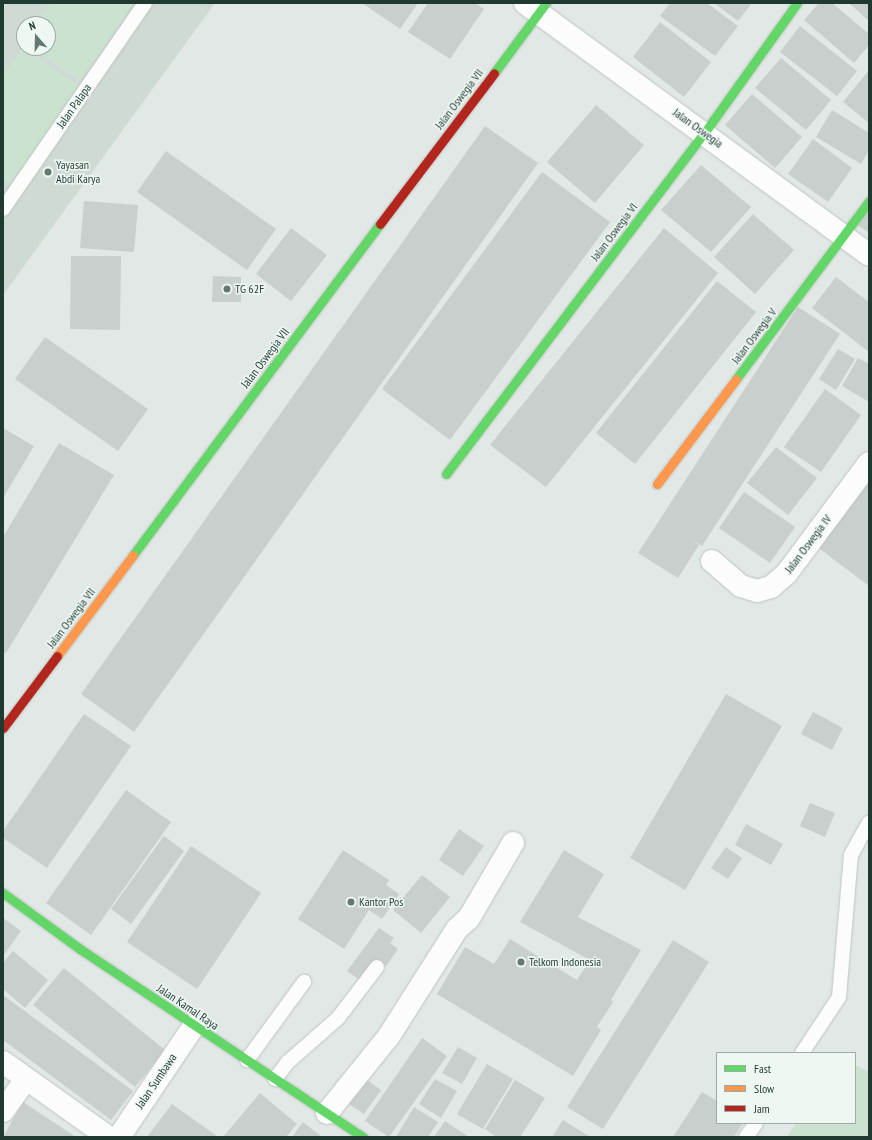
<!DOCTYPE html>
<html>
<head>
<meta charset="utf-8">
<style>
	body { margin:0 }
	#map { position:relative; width:872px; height:1140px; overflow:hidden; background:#e2e8e5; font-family:"PT Sans Narrow",sans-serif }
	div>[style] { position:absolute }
	.built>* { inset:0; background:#cfdad4 }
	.green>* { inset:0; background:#cae2cf }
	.building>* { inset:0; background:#c9cfcc }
	.roads { filter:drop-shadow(0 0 1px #bfc5c2) drop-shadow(0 0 1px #bfc5c2) }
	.lane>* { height:14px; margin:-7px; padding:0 7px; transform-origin:7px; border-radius:7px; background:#fbfcfb }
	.street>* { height:22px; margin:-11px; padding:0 11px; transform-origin:11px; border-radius:11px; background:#fbfcfb }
	.fast>* { height:9px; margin:-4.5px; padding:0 4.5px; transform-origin:4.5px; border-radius:4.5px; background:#63d668 }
	.slow>* { height:9px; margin:-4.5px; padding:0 4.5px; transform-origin:4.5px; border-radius:4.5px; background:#ff974d }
	.jam>* { height:9px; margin:-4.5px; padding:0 4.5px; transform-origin:4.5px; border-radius:4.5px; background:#b3261e }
	.dots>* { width:11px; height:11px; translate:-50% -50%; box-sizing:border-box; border:2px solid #eff7f3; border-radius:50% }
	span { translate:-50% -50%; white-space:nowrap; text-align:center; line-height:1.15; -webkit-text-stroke:3px #eff7f3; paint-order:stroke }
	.street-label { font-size:12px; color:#1f3b31 }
	.poi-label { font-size:12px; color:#1f3b31 }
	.left { translate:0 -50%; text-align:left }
	.frame { position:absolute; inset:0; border:4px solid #1f3b31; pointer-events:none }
	.legend { position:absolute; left:716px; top:1052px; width:140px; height:72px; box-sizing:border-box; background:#eff7f3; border:1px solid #9caca5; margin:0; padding:5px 7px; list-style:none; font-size:12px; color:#1f3b31 }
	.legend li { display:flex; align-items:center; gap:8px; height:20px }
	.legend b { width:20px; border:1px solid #9caca5 }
	.north { position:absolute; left:16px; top:16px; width:40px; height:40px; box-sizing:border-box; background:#eff7f3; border:1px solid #9caca5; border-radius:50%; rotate:340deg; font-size:11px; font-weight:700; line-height:16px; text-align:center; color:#1f3b31 }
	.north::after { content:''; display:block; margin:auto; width:14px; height:18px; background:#637870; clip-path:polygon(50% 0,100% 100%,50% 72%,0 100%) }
</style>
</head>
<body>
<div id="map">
	<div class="built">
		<i style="clip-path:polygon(evenodd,3px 3px,215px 3px,3px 295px,3px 3px,24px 24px,48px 24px,48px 48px,24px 48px,24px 24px)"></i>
	</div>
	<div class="green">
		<i style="clip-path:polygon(50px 3px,134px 3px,80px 81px,32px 48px,48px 48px,48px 24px,35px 24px)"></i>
		<i style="clip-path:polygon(23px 47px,80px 87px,11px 185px,3px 179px,3px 76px)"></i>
		<i style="clip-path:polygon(855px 1065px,869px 1072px,869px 1137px,787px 1137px,796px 1123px,855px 1123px)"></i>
	</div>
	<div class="building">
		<i style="clip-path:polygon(362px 3px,418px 3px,400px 29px)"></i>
		<i style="clip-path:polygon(428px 3px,475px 3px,484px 9px,450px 59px,408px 32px)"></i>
		<i style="clip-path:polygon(670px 3px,707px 3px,738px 26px,715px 56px,660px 16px)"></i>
		<i style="clip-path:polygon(714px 3px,752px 3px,738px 21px)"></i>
		<i style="clip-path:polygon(819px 3px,832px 3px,869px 34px,869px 45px,854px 63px,804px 20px)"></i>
		<i style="clip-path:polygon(849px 3px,869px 3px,869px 21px)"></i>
		<i style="clip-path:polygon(660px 22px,711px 62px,684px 97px,633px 57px)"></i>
		<i style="clip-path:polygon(800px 26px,857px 71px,837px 96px,780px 52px)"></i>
		<i style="clip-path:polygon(781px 58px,831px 100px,806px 130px,755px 88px)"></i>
		<i style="clip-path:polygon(869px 70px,869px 123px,843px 102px)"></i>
		<i style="clip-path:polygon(752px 94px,802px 137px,775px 168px,725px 125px)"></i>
		<i style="clip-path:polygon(596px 105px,644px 145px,595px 203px,547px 162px)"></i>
		<i style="clip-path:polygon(832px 110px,869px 133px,869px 150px,861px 164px,816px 137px)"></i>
		<i style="clip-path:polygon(485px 126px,538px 163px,134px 732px,81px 694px)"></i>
		<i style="clip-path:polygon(813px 139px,852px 168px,828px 202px,788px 174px)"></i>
		<i style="clip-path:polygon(166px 151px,276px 229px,247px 270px,137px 192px)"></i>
		<i style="clip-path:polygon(701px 165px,751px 207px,711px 252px,661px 210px)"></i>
		<i style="clip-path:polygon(542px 172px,610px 222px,450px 440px,382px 389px)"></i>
		<i style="clip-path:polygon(84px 201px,138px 205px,134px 252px,80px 248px)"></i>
		<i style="clip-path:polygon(869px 207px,869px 233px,856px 224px)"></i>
		<i style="clip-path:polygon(753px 214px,794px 250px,755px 294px,714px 257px)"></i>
		<i style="clip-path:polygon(291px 228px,327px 255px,291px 301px,256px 274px)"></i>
		<i style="clip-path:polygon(664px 228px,718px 273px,546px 487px,490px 445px)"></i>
		<i style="clip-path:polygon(71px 256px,121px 256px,120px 330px,70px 329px)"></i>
		<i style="clip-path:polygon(213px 276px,241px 277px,241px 302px,212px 302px)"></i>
		<i style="clip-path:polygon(836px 277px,869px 302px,869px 352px,812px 308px)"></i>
		<i style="clip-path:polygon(717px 281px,756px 312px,635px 464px,596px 433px)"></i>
		<i style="clip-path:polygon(798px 307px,840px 334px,702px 546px,689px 538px,699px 545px,678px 578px,638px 553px)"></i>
		<i style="clip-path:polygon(45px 337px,148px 409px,118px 451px,15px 379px)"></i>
		<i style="clip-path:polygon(838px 349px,855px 359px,836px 390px,819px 379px)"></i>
		<i style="clip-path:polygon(858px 358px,869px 364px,869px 402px,842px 386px)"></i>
		<i style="clip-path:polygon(825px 389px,861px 415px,821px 472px,784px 447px)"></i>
		<i style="clip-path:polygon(3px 428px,34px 446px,3px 498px)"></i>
		<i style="clip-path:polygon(59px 443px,114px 475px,6px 653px,3px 652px,3px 537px)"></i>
		<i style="clip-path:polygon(776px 447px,817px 478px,788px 515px,747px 483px)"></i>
		<i style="clip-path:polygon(869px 476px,869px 586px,816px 546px)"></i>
		<i style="clip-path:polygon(744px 492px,795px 527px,770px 563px,719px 528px)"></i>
		<i style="clip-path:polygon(726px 694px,782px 726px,685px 890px,630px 858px)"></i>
		<i style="clip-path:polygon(813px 712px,843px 728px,832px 750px,801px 734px)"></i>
		<i style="clip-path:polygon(84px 714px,131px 746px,47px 868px,3px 838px,3px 831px)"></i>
		<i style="clip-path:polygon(126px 790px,171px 822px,91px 935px,46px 903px)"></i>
		<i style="clip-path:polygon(810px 803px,835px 813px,825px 837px,800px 826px)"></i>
		<i style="clip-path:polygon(746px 824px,783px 844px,771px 865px,735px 845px)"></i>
		<i style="clip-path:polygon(459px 829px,484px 846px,463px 876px,439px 860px)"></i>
		<i style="clip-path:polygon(164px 836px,184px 851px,131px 924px,111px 909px)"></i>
		<i style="clip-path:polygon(191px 846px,261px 893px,197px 989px,127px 942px)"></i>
		<i style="clip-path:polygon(726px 847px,742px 858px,728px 879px,711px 868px)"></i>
		<i style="clip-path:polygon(343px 850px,389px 880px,386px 885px,399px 894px,382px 919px,369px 910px,344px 949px,298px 919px)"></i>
		<i style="clip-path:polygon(564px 850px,604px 874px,578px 917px,641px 950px,611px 1000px,613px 1002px,597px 1027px,601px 1030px,573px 1076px,437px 994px,465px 947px,494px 964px,510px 939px,577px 980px,590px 960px,520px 922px)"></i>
		<i style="clip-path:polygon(422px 875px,450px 897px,421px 933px,393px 910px)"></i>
		<i style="clip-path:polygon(3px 918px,21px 931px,3px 956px)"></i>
		<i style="clip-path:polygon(379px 928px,394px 938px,390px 943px,398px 949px,386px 966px,377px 960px,361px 981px,347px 971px)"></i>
		<i style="clip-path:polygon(673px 940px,709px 962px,603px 1129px,567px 1107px)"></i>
		<i style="clip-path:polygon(13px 951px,48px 980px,25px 1008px,3px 989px,3px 963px)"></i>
		<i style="clip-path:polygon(64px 968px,165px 1050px,135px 1087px,33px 1005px)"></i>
		<i style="clip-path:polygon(3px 995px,133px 1091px,111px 1120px,3px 1040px)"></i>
		<i style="clip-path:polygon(422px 1038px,447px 1056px,389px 1137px,365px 1121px)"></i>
		<i style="clip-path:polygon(458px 1047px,477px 1058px,462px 1084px,442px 1073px)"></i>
		<i style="clip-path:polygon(487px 1064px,513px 1079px,483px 1129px,457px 1114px)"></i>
		<i style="clip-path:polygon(362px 1076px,381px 1090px,364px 1114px,344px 1101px)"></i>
		<i style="clip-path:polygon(435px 1079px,457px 1091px,441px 1118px,419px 1104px)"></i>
		<i style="clip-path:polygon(515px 1080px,545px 1098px,520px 1137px,497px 1137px,485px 1129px)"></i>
		<i style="clip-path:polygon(702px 1092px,717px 1101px,717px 1123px,743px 1123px,734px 1137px,673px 1137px)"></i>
		<i style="clip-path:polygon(260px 1093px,297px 1124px,286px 1137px,223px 1137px)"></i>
		<i style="clip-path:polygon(23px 1102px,76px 1137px,3px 1137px)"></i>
		<i style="clip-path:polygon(172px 1104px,200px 1124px,218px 1137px,147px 1137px)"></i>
		<i style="clip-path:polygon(414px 1107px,438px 1122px,428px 1137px,396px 1137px)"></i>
		<i style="clip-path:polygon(563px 1120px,590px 1137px,552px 1137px)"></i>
		<i style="clip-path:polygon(445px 1121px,469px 1137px,434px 1137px)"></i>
		<i style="clip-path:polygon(303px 1122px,322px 1137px,292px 1137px)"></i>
	</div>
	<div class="roads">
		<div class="lane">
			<i style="left:3px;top:209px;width:250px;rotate:-55.4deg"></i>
			<i style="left:802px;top:1053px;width:67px;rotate:-56.5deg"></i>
			<i style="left:839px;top:997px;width:143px;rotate:-85.2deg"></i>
			<i style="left:851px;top:855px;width:37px;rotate:-61deg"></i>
			<i style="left:247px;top:1060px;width:97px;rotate:-53.8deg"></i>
			<i style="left:275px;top:1079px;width:21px;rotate:-53deg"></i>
			<i style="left:288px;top:1062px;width:67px;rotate:-41.3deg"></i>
			<i style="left:338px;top:1018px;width:64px;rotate:-52.6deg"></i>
			<i style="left:746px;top:1137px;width:17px;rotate:-54deg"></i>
		</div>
		<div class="street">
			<i style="left:525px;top:3px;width:426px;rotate:36.2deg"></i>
			<i style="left:712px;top:561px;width:38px;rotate:41deg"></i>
			<i style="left:741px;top:586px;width:17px;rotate:17deg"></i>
			<i style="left:757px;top:591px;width:15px;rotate:-16deg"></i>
			<i style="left:771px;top:587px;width:21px;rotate:-41deg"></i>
			<i style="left:787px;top:573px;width:137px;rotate:-53.3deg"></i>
			<i style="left:3px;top:1062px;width:129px;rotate:35.5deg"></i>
			<i style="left:3px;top:1111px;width:39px;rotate:-54deg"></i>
			<i style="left:327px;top:1113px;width:99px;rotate:-51.2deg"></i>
			<i style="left:389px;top:1036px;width:127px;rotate:-57.6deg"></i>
			<i style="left:457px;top:929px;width:16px;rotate:-43deg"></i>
			<i style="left:469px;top:918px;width:87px;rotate:-59.6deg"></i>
			<i style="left:119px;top:1137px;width:134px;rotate:-56deg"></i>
		</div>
		<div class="fast">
			<i style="left:494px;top:73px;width:87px;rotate:-53.4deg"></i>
			<i style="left:736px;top:379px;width:222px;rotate:-53.2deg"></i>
			<i style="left:446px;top:474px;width:429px;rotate:-52.9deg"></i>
			<i style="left:705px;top:132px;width:158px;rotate:-54.5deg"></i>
			<i style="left:133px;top:555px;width:413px;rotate:-53.3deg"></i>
			<i style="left:3px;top:893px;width:95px;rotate:36deg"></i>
			<i style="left:80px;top:949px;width:340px;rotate:33.6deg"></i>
		</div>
		<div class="slow">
			<i style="left:657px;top:484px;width:131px;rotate:-53deg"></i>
			<i style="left:57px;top:656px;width:126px;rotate:-53deg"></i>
		</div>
		<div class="jam">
			<i style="left:380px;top:224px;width:189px;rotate:-52.9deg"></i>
			<i style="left:3px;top:728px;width:90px;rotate:-53.1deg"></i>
		</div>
	</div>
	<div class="dots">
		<i style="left:48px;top:172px;background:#637870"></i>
		<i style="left:227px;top:289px;background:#637870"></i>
		<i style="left:351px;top:902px;background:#637870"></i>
		<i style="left:521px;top:962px;background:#637870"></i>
	</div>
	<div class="street-label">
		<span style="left:459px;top:99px;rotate:-53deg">Jalan Oswegia VII</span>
		<span style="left:74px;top:106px;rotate:-55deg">Jalan Palapa</span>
		<span style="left:698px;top:128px;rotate:36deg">Jalan Oswegia</span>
		<span style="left:614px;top:232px;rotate:-53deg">Jalan Oswegia VI</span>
		<span style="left:754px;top:336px;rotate:-53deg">Jalan Oswegia V</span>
		<span style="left:265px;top:358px;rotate:-53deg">Jalan Oswegia VII</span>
		<span style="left:808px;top:544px;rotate:-53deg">Jalan Oswegia IV</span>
		<span style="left:71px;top:618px;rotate:-53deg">Jalan Oswegia VII</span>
		<span style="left:188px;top:1007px;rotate:34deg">Jalan Kamal Raya</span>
		<span style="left:156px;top:1081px;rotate:-56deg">Jalan Sumbawa</span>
	</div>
	<div class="poi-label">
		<span class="left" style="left:56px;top:172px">Yayasan<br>Abdi Karya</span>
		<span class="left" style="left:235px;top:289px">TG 62F</span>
		<span class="left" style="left:359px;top:902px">Kantor Pos</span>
		<span class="left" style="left:529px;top:962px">Telkom Indonesia</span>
	</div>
	<div class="frame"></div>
	<ul class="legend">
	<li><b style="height:5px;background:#63d668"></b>Fast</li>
	<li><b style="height:5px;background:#ff974d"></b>Slow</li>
	<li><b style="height:5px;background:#b3261e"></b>Jam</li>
	</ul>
	<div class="north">N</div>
</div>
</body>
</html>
